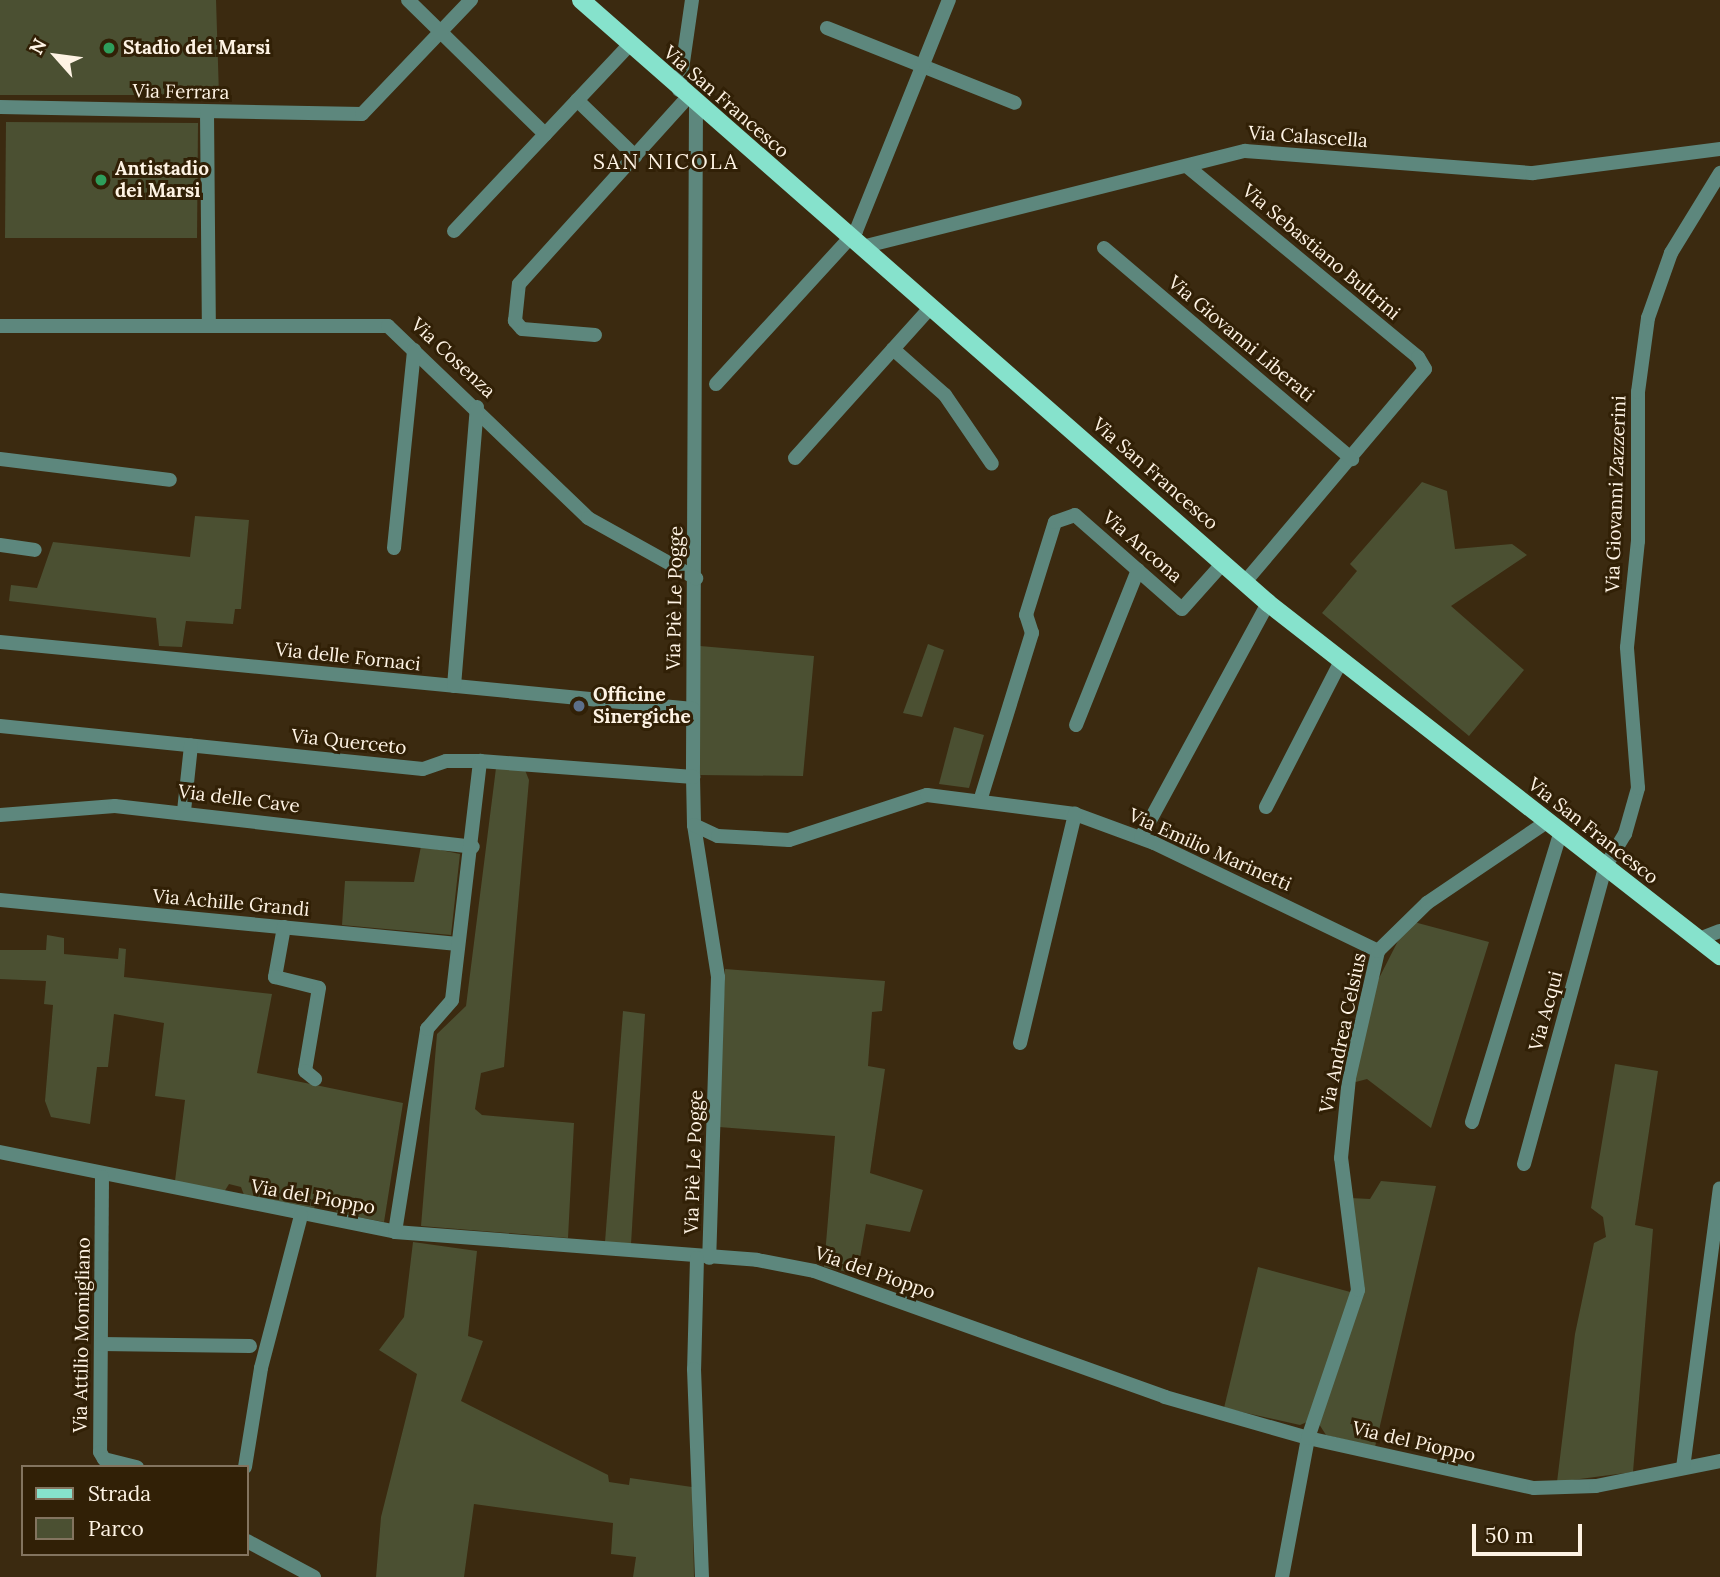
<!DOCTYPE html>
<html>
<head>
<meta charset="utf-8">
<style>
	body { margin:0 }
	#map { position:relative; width:1720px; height:1577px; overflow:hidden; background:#3b2a10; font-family:Lora,serif }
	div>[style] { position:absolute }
	.green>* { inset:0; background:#4b5032 }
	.minor>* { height:14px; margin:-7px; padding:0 7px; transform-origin:7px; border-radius:7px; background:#5d877d }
	.primary>* { height:18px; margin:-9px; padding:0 9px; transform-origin:9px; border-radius:9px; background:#86e2cc }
	.dots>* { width:19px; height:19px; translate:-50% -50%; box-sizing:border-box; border:4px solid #312006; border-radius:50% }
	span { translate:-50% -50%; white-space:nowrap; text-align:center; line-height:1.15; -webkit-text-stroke:6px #312006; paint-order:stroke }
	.poi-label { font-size:19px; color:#fef3e4; font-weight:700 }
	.left { translate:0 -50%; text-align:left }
	.street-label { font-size:19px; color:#fef3e4 }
	.neighbourhood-label { font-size:21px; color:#fef3e4; letter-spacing:2px }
	.legend { position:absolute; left:21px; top:1465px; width:228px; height:91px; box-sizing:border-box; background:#312006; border:2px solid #83745f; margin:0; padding:9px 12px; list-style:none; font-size:21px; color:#fef3e4 }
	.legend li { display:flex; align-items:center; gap:14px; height:35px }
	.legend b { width:35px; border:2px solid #83745f }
	.north { position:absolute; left:21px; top:21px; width:70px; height:70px; -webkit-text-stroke:5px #312006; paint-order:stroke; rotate:298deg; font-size:19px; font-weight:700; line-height:28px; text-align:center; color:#fef3e4 }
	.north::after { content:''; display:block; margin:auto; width:24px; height:32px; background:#fef3e4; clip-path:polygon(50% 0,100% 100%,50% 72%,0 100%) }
	.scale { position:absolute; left:1472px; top:1524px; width:110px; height:32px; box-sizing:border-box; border:4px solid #fef3e4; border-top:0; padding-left:9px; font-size:21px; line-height:24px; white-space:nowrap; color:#fef3e4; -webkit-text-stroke:5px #312006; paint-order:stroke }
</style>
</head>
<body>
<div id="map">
	<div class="green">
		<i style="clip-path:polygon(0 0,216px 0,219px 95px,0 95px)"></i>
		<i style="clip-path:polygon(6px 122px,198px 123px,197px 238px,5px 238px)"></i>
		<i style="clip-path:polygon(1422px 482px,1447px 491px,1455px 549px,1512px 544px,1527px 555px,1451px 606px,1524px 670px,1469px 736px,1322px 613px,1357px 571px,1350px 564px)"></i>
		<i style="clip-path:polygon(195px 516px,249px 520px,241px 609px,235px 609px,233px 624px,186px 621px,182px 647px,159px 646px,156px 618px,9px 601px,11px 585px,37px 588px,53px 542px,190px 557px)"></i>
		<i style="clip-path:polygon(928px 644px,944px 650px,922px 717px,903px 713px)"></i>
		<i style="clip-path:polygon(700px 646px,814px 656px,803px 776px,698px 775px)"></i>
		<i style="clip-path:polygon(954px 727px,984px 735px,969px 788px,939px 784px)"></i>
		<i style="clip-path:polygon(496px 768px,525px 770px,529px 780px,504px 1067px,481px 1073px,475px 1109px,482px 1115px,574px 1123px,568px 1238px,421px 1226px,437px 1034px,466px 1006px)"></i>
		<i style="clip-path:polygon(421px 846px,460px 854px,451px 935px,342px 925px,345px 881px,414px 882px)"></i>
		<i style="clip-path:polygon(1414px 922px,1489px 942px,1431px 1128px,1367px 1079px,1352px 1083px,1374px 988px,1402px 933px)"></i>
		<i style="clip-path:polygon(47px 935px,64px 938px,64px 954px,118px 959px,119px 948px,126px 949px,124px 977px,272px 994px,257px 1073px,403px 1103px,384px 1222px,337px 1213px,333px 1198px,322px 1195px,314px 1208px,244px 1195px,241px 1187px,229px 1184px,224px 1192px,175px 1181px,185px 1100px,155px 1096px,164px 1023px,114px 1014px,108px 1067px,97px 1067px,90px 1124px,51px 1117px,45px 1101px,53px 1005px,44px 1004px,46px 981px,0 979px,0 950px,46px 950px)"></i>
		<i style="clip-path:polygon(725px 969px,885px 981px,882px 1011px,872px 1012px,868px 1066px,885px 1069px,870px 1173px,923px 1190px,910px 1232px,866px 1224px,857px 1274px,824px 1267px,835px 1136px,719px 1127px)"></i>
		<i style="clip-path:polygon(623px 1011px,645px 1014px,631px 1244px,605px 1242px)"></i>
		<i style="clip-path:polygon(1615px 1064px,1658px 1071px,1635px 1225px,1653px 1229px,1633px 1472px,1557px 1482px,1575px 1334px,1594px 1243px,1606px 1237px,1603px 1217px,1591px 1208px)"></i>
		<i style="clip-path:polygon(1381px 1181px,1436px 1186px,1375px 1447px,1326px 1435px,1319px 1424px,1359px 1307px,1350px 1198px,1370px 1199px)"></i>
		<i style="clip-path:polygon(413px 1242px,477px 1251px,468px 1336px,483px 1341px,461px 1401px,608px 1475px,609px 1482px,629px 1485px,630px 1478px,692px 1487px,694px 1577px,633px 1577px,636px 1557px,611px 1554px,613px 1523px,474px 1504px,464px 1577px,376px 1577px,381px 1517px,417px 1374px,379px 1350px,404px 1317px)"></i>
		<i style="clip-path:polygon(1258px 1267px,1354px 1293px,1307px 1422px,1300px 1425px,1224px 1408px)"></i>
	</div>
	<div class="minor">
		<i style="left:408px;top:0;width:192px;rotate:44.4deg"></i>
		<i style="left:827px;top:28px;width:202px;rotate:21.7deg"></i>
		<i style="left:679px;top:90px;width:91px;rotate:-81.8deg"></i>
		<i style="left:577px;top:100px;width:81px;rotate:44deg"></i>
		<i style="left:696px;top:104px;width:673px;rotate:90.26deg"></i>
		<i style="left:693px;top:777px;width:48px;rotate:88.8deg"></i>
		<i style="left:694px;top:825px;width:154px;rotate:81deg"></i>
		<i style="left:718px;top:977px;width:281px;rotate:91.8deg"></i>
		<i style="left:0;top:107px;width:362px;rotate:1.1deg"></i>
		<i style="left:362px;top:114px;width:158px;rotate:-46.3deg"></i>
		<i style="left:207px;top:112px;width:212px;rotate:89.5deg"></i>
		<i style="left:1188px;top:167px;width:298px;rotate:39.6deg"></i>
		<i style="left:1418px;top:357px;width:14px;rotate:60deg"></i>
		<i style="left:1425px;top:369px;width:277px;rotate:130.2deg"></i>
		<i style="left:454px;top:231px;width:255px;rotate:-46.7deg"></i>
		<i style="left:862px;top:247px;width:395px;rotate:-14.1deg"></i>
		<i style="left:1245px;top:151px;width:289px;rotate:4.4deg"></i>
		<i style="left:1533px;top:173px;width:189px;rotate:-7.3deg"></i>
		<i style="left:1104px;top:248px;width:326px;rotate:40.4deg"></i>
		<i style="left:0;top:326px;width:388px"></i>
		<i style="left:388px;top:326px;width:277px;rotate:43.8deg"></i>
		<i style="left:588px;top:518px;width:124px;rotate:29.1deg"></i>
		<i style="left:595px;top:335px;width:73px;rotate:-175.3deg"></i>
		<i style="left:522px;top:329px;width:11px;rotate:-131deg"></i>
		<i style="left:515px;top:321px;width:37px;rotate:-84deg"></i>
		<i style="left:519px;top:284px;width:252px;rotate:-47.9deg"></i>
		<i style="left:893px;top:349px;width:69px;rotate:41.5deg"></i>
		<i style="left:945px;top:395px;width:83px;rotate:55.7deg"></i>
		<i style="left:716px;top:384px;width:207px;rotate:-47.5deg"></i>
		<i style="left:856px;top:231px;width:249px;rotate:-68.1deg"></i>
		<i style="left:795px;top:458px;width:203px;rotate:-48deg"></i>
		<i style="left:0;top:459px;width:171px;rotate:7deg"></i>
		<i style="left:0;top:545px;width:35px;rotate:8deg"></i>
		<i style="left:394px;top:548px;width:199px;rotate:-84.2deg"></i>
		<i style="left:0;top:642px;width:696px;rotate:5.52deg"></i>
		<i style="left:454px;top:686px;width:280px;rotate:-85.3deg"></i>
		<i style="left:1076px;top:725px;width:167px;rotate:-68.2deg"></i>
		<i style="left:0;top:726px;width:425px;rotate:5.8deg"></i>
		<i style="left:423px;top:769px;width:24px;rotate:-19deg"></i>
		<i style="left:446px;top:761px;width:34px"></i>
		<i style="left:480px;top:761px;width:214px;rotate:4.3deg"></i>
		<i style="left:980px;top:801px;width:176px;rotate:-72.8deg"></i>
		<i style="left:1032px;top:633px;width:19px;rotate:-108deg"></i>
		<i style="left:1026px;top:615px;width:97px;rotate:-72.7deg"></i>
		<i style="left:1055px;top:522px;width:21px;rotate:-19deg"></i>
		<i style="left:1075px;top:515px;width:142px;rotate:41.3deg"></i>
		<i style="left:1182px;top:609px;width:63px;rotate:-48.2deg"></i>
		<i style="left:1266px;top:807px;width:162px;rotate:-62.8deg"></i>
		<i style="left:184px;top:811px;width:66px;rotate:-83.9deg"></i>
		<i style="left:0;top:815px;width:115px;rotate:-4.5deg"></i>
		<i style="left:115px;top:806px;width:360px;rotate:6.5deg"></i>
		<i style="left:694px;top:825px;width:26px;rotate:25deg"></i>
		<i style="left:718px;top:836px;width:71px;rotate:3.2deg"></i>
		<i style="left:789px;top:840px;width:145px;rotate:-18.1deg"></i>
		<i style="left:927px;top:795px;width:149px;rotate:7.3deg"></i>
		<i style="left:1075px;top:814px;width:84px;rotate:20.2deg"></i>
		<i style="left:1154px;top:843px;width:249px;rotate:25.7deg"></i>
		<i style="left:1141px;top:837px;width:266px;rotate:-61.5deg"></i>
		<i style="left:0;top:900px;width:460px;rotate:5.5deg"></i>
		<i style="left:284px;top:927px;width:51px;rotate:100.2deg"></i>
		<i style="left:275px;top:977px;width:45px;rotate:14deg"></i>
		<i style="left:319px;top:988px;width:84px;rotate:99.6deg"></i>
		<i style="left:305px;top:1071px;width:13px;rotate:39deg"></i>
		<i style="left:1699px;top:939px;width:22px;rotate:-21deg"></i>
		<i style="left:1020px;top:1043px;width:236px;rotate:-76.5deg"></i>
		<i style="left:1472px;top:1122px;width:304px;rotate:-73deg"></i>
		<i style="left:0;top:1152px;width:403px;rotate:11.4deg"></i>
		<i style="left:395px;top:1232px;width:363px;rotate:4.4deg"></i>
		<i style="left:757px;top:1260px;width:58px;rotate:10.9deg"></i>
		<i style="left:814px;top:1271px;width:373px;rotate:19.7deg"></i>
		<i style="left:1165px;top:1397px;width:149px;rotate:16deg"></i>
		<i style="left:1308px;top:1438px;width:231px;rotate:12.5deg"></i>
		<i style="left:1534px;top:1488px;width:62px;rotate:-1.8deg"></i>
		<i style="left:1596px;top:1486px;width:126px;rotate:-11.4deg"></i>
		<i style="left:1524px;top:1164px;width:308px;rotate:-74.7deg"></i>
		<i style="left:1605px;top:867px;width:39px;rotate:-59deg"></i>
		<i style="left:1625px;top:834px;width:48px;rotate:-74.2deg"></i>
		<i style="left:1638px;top:788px;width:141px;rotate:-94.5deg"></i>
		<i style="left:1627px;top:647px;width:107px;rotate:-84.1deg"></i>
		<i style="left:1638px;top:541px;width:149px;rotate:-90deg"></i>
		<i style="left:1638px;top:392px;width:75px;rotate:-82.3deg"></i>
		<i style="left:1648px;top:318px;width:69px;rotate:-70.5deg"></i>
		<i style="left:1671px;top:253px;width:94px;rotate:-58.5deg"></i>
		<i style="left:102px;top:1177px;width:275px;rotate:90.4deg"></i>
		<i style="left:100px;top:1452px;width:8px;rotate:60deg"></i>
		<i style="left:104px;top:1459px;width:34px;rotate:14deg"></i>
		<i style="left:395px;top:1232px;width:206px;rotate:-81deg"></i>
		<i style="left:427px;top:1029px;width:38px;rotate:-49deg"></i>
		<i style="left:452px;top:1000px;width:241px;rotate:-83.3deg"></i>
		<i style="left:697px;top:1258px;width:111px;rotate:91.5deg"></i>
		<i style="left:694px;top:1369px;width:208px;rotate:87.8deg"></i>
		<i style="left:101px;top:1344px;width:149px;rotate:0.8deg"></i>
		<i style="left:245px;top:1467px;width:100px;rotate:-80.8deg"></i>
		<i style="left:261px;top:1368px;width:158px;rotate:-75.3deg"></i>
		<i style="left:1683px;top:1468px;width:282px;rotate:-82.5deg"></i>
		<i style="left:247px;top:1541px;width:76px;rotate:28.2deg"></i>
		<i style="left:1282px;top:1577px;width:141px;rotate:-79.4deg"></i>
		<i style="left:1308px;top:1438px;width:156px;rotate:-71.3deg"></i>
		<i style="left:1358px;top:1290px;width:133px;rotate:-97.3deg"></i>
		<i style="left:1341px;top:1158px;width:80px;rotate:-84.3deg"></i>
		<i style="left:1349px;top:1078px;width:130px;rotate:-77.1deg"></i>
		<i style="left:1378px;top:951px;width:69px;rotate:-44.4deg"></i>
		<i style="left:1427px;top:903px;width:146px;rotate:-34.1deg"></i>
	</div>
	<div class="primary">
		<i style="left:581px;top:0;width:914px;rotate:41.27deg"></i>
		<i style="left:1268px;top:603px;width:574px;rotate:37.99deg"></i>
	</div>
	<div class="dots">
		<i style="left:109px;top:48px;background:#2e9e5b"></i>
		<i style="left:101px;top:180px;background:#2e9e5b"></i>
		<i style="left:579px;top:706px;background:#5c6f8a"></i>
	</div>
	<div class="poi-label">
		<span class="left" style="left:123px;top:48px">Stadio dei Marsi</span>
		<span class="left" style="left:115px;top:180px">Antistadio<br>dei Marsi</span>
		<span class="left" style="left:593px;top:706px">Officine<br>Sinergiche</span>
	</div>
	<div class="street-label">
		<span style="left:181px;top:92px;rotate:1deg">Via Ferrara</span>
		<span style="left:726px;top:102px;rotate:41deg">Via San Francesco</span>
		<span style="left:1308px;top:137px;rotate:4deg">Via Calascella</span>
		<span style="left:1321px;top:252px;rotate:40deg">Via Sebastiano Bultrini</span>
		<span style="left:1241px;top:339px;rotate:40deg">Via Giovanni Liberati</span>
		<span style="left:453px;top:358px;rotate:43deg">Via Cosenza</span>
		<span style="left:1155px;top:474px;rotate:41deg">Via San Francesco</span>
		<span style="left:1616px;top:494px;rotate:-88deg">Via Giovanni Zazzerini</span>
		<span style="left:1142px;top:547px;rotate:41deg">Via Ancona</span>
		<span style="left:675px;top:598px;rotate:-89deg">Via Piè Le Pogge</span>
		<span style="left:348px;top:657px;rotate:6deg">Via delle Fornaci</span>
		<span style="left:349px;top:742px;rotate:6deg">Via Querceto</span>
		<span style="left:239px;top:799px;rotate:7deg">Via delle Cave</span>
		<span style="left:1593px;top:831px;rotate:38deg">Via San Francesco</span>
		<span style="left:1210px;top:850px;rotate:24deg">Via Emilio Marinetti</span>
		<span style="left:231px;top:903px;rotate:5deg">Via Achille Grandi</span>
		<span style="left:1546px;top:1011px;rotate:-75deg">Via Acqui</span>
		<span style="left:1343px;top:1033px;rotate:-78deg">Via Andrea Celsius</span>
		<span style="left:694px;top:1162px;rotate:-88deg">Via Piè Le Pogge</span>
		<span style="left:313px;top:1197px;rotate:10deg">Via del Pioppo</span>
		<span style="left:875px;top:1273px;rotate:19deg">Via del Pioppo</span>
		<span style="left:82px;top:1335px;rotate:-89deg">Via Attilio Momigliano</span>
		<span style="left:1414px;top:1442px;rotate:13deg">Via del Pioppo</span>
	</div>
	<div class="neighbourhood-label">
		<span style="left:666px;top:162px">SAN NICOLA</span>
	</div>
	<ul class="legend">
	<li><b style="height:9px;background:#86e2cc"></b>Strada</li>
	<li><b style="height:19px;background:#4b5032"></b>Parco</li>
	</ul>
	<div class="north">N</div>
	<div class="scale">50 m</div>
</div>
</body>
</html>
